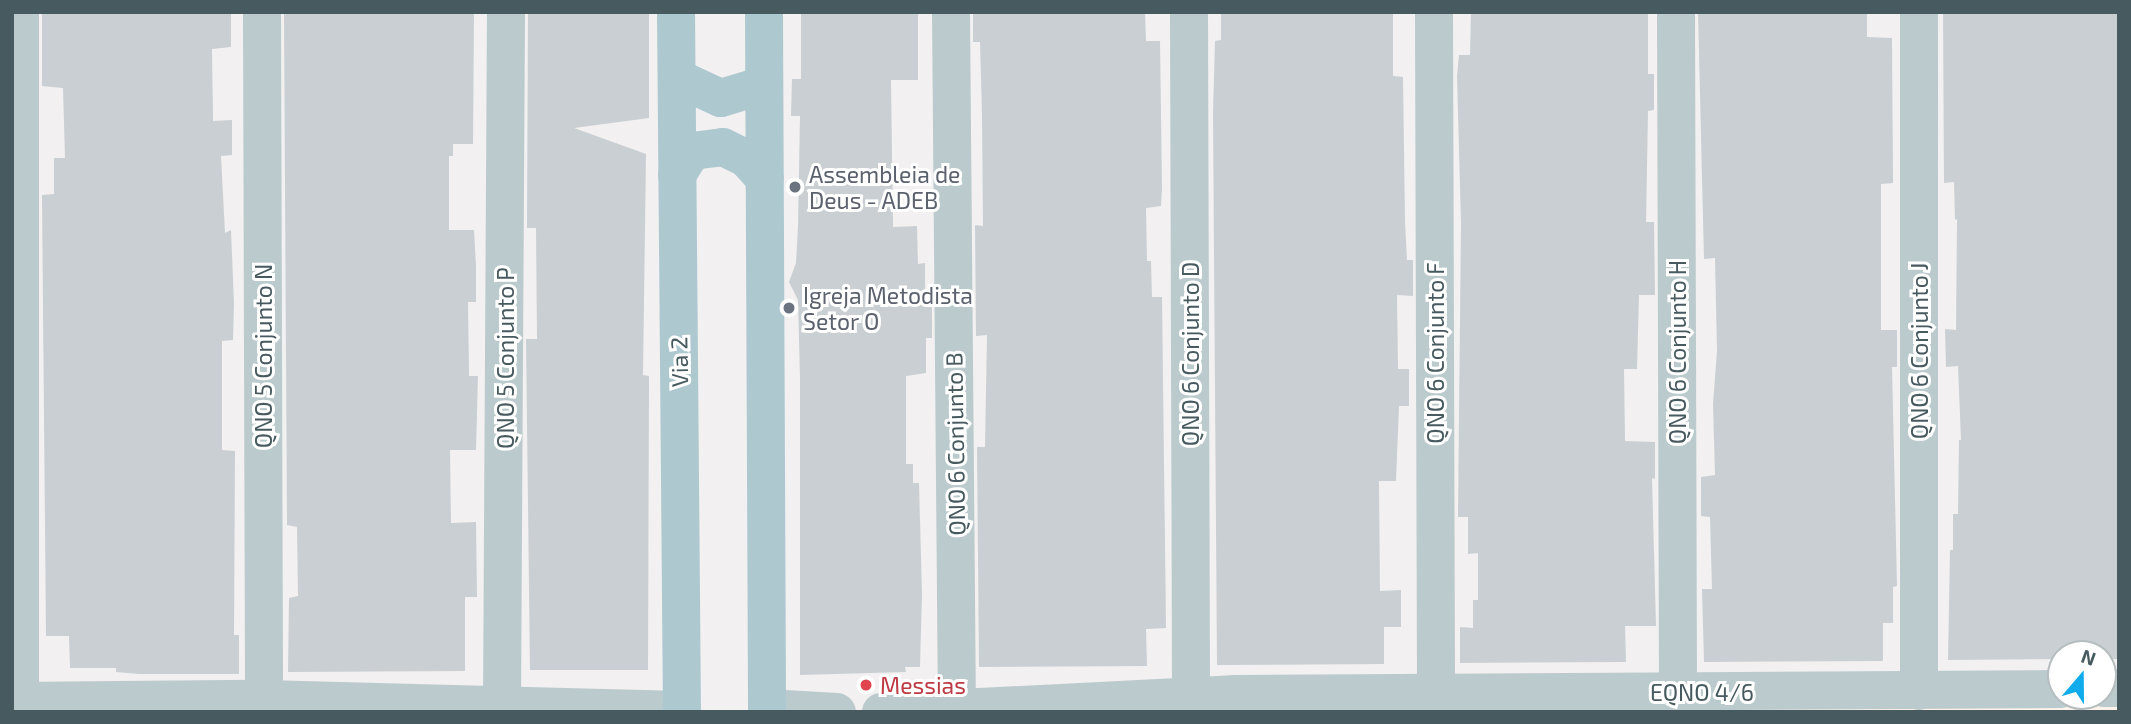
<!DOCTYPE html>
<html>
<head>
<meta charset="utf-8">
<style>
	body { margin:0 }
	#map { position:relative; width:2131px; height:724px; overflow:hidden; background:#f2f0f0; font-family:"Exo 2",sans-serif }
	div>[style] { position:absolute }
	.commercial>* { inset:0; background:#fdf2e9 }
	.building>* { inset:0; background:#c9cfd3 }
	.minor>* { height:38px; margin:-19px; padding:0 19px; transform-origin:19px; border-radius:19px; background:#bbcacd }
	.major>* { height:38px; margin:-19px; padding:0 19px; transform-origin:19px; border-radius:19px; background:#aec8d0 }
	.dots>* { width:19px; height:19px; translate:-50% -50%; box-sizing:border-box; border:4px solid #fff; border-radius:50% }
	span { translate:-50% -50%; white-space:nowrap; text-align:center; line-height:1.15; -webkit-text-stroke:6px #fff; paint-order:stroke }
	.worship-label { font-size:23px; color:#5b616d }
	.left { translate:0 -50%; text-align:left }
	.street-label { font-size:23px; color:#475a5f }
	.health-label { font-size:23px; color:#be3a42 }
	.frame { position:absolute; inset:0; border:14px solid #475a5f; pointer-events:none }
	.north { position:absolute; left:2047px; top:640px; width:70px; height:70px; box-sizing:border-box; background:#fff; border:2px solid #b5bdbf; border-radius:50%; rotate:20deg; font-size:19px; font-weight:700; line-height:28px; text-align:center; color:#475a5f }
	.north::after { content:''; display:block; margin:auto; width:24px; height:32px; background:#0fabed; clip-path:polygon(50% 0,100% 100%,50% 72%,0 100%) }
</style>
</head>
<body>
<div id="map">
	<div class="commercial">
		<i style="clip-path:polygon(2119px 702px,2119px 712px,1566px 712px)"></i>
	</div>
	<div class="building">
		<i style="clip-path:polygon(42px 12px,231px 12px,231px 47px,212px 49px,213px 121px,232px 120px,232px 155px,221px 156px,225px 233px,231px 230px,234px 304px,233px 340px,222px 341px,222px 450px,235px 451px,234px 635px,239px 635px,239px 674px,139px 674px,116px 672px,116px 668px,70px 668px,69px 636px,46px 636px,42px 195px,54px 194px,54px 158px,65px 158px,63px 88px,42px 86px)"></i>
		<i style="clip-path:polygon(284px 12px,474px 12px,473px 144px,453px 144px,453px 156px,449px 156px,449px 230px,474px 230px,476px 266px,476px 302px,468px 302px,469px 376px,478px 376px,476px 450px,450px 450px,451px 523px,476px 522px,477px 597px,465px 597px,465px 671px,288px 672px,289px 598px,298px 596px,297px 527px,287px 525px)"></i>
		<i style="clip-path:polygon(528px 12px,649px 12px,649px 118px,574px 128px,646px 154px,643px 375px,649px 376px,648px 670px,530px 670px,526px 339px,537px 339px,536px 228px,527px 228px)"></i>
		<i style="clip-path:polygon(801px 12px,918px 12px,918px 80px,891px 80px,893px 227px,917px 226px,918px 264px,925px 263px,925px 301px,932px 301px,932px 338px,926px 338px,926px 373px,906px 376px,906px 464px,913px 464px,913px 483px,919px 483px,922px 594px,920px 667px,905px 667px,906px 672px,800px 675px,800px 377px,798px 300px,789px 282px,796px 263px,798px 226px,800px 116px,791px 116px,792px 79px,801px 79px)"></i>
		<i style="clip-path:polygon(973px 12px,1145px 12px,1146px 41px,1160px 41px,1162px 188px,1161px 206px,1146px 208px,1147px 261px,1151px 261px,1152px 297px,1162px 297px,1166px 628px,1146px 629px,1147px 666px,979px 667px,977px 447px,985px 447px,987px 335px,976px 336px,975px 225px,983px 226px,982px 115px,980px 42px,973px 42px)"></i>
		<i style="clip-path:polygon(1221px 12px,1393px 12px,1393px 76px,1403px 77px,1405px 222px,1407px 260px,1413px 260px,1413px 296px,1397px 295px,1398px 369px,1409px 369px,1409px 406px,1399px 406px,1396px 481px,1379px 481px,1380px 591px,1401px 590px,1401px 627px,1384px 627px,1384px 664px,1217px 665px,1213px 114px,1215px 41px,1221px 40px)"></i>
		<i style="clip-path:polygon(1471px 12px,1648px 12px,1648px 74px,1654px 74px,1654px 110px,1648px 111px,1646px 222px,1654px 222px,1655px 295px,1639px 295px,1637px 369px,1624px 369px,1625px 441px,1655px 442px,1655px 479px,1652px 478px,1656px 626px,1625px 626px,1626px 662px,1460px 663px,1460px 627px,1473px 628px,1473px 600px,1478px 600px,1478px 553px,1468px 554px,1468px 517px,1458px 517px,1461px 223px,1457px 76px,1459px 55px,1470px 55px)"></i>
		<i style="clip-path:polygon(1698px 12px,1867px 12px,1867px 37px,1892px 38px,1893px 183px,1881px 184px,1881px 330px,1897px 330px,1897px 367px,1892px 367px,1897px 586px,1893px 587px,1893px 623px,1883px 623px,1883px 661px,1704px 662px,1702px 589px,1712px 589px,1710px 517px,1701px 516px,1701px 477px,1715px 475px,1713px 404px,1717px 351px,1715px 258px,1704px 259px)"></i>
		<i style="clip-path:polygon(1943px 12px,2119px 12px,2119px 659px,2103px 659px,2103px 654px,2061px 654px,2061px 659px,1948px 660px,1950px 550px,1953px 550px,1953px 514px,1958px 514px,1959px 440px,1961px 440px,1958px 366px,1946px 367px,1945px 329px,1956px 330px,1957px 219px,1955px 220px,1954px 182px,1944px 183px)"></i>
	</div>
	<div class="minor">
		<i style="left:262px;top:12px;width:687px;rotate:89.83deg"></i>
		<i style="left:951px;top:12px;width:695px;rotate:89.51deg"></i>
		<i style="left:1189px;top:12px;width:683px;rotate:89.83deg"></i>
		<i style="left:1434px;top:12px;width:682px;rotate:89.83deg"></i>
		<i style="left:1676px;top:12px;width:680px;rotate:89.83deg"></i>
		<i style="left:2103px;top:688px;width:16px"></i>
		<i style="left:1919px;top:691px;width:679px;rotate:-90deg"></i>
		<i style="left:12px;top:701px;width:252px;rotate:-0.5deg"></i>
		<i style="left:264px;top:699px;width:418px;rotate:1.5deg"></i>
		<i style="left:20px;top:702px;width:690px;rotate:-90deg"></i>
		<i style="left:502px;top:704px;width:692px;rotate:-89.67deg"></i>
		<i style="left:767px;top:708px;width:70px;rotate:3.3deg"></i>
		<i style="left:881px;top:712px;width:356px;rotate:-2.9deg"></i>
		<i style="left:1237px;top:694px;width:824px;rotate:-0.35deg"></i>
	</div>
	<div class="major">
		<i style="left:676px;top:12px;width:700px;rotate:89.51deg"></i>
		<i style="left:764px;top:12px;width:700px;rotate:89.75deg"></i>
		<i style="left:677px;top:74px;width:12px;rotate:42deg"></i>
		<i style="left:686px;top:82px;width:38px;rotate:25deg"></i>
		<i style="left:721px;top:98px;width:45px;rotate:-16.8deg"></i>
		<i style="left:677px;top:175px;width:28px;rotate:-58deg"></i>
		<i style="left:692px;top:151px;width:31px;rotate:-7deg"></i>
		<i style="left:723px;top:147px;width:25px;rotate:26deg"></i>
		<i style="left:746px;top:158px;width:28px;rotate:48deg"></i>
	</div>
	<div class="dots">
		<i style="left:795px;top:187px;background:#6b7280"></i>
		<i style="left:789px;top:308px;background:#6b7280"></i>
		<i style="left:866px;top:685px;background:#e0444e"></i>
	</div>
	<div class="worship-label">
		<span class="left" style="left:809px;top:187px">Assembleia de<br>Deus - ADEB</span>
		<span class="left" style="left:803px;top:308px">Igreja Metodista<br>Setor O</span>
	</div>
	<div class="street-label">
		<span style="left:1919px;top:351px;rotate:-90deg">QNO 6 Conjunto J</span>
		<span style="left:1677px;top:352px;rotate:-90deg">QNO 6 Conjunto H</span>
		<span style="left:1435px;top:353px;rotate:-90deg">QNO 6 Conjunto F</span>
		<span style="left:1190px;top:354px;rotate:-90deg">QNO 6 Conjunto D</span>
		<span style="left:263px;top:356px;rotate:-90deg">QNO 5 Conjunto N</span>
		<span style="left:505px;top:358px;rotate:-90deg">QNO 5 Conjunto P</span>
		<span style="left:679px;top:362px;rotate:-91deg">Via 2</span>
		<span style="left:955px;top:444px;rotate:-91deg">QNO 6 Conjunto B</span>
		<span style="left:1702px;top:692px">EQNO 4/6</span>
	</div>
	<div class="health-label">
		<span class="left" style="left:880px;top:685px">Messias</span>
	</div>
	<div class="frame"></div>
	<div class="north">N</div>
</div>
</body>
</html>
